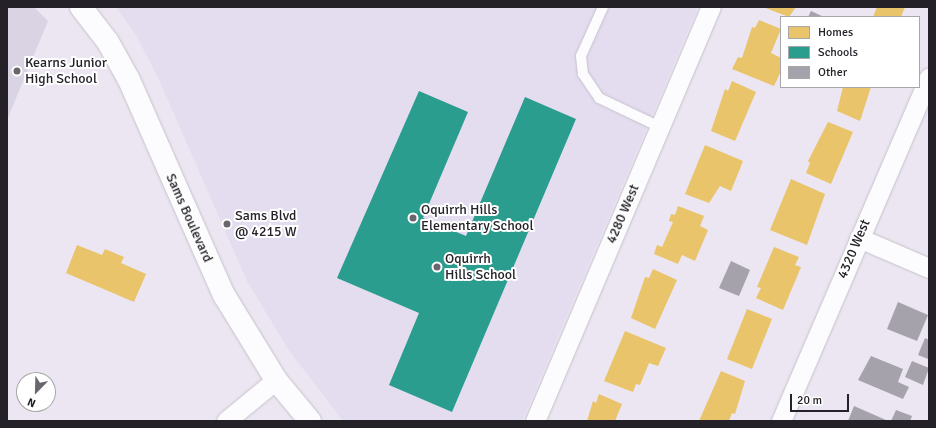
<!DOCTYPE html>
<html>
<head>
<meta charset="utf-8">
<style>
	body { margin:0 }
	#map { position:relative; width:936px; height:428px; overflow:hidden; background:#ebe6f1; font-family:Signika,sans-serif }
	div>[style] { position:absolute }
	.built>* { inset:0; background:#e4dcef }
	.green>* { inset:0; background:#dad3e4 }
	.homes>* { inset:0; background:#e9c46a }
	.schools>* { inset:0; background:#2a9d8f }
	.building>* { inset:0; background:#a6a2ab }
	.roads { filter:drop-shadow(0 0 1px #c6c2cb) drop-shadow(0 0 1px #c6c2cb) }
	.service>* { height:10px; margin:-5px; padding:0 5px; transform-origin:5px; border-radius:5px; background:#fcfbfd }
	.minor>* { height:19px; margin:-9.5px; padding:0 9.5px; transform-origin:9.5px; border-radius:9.5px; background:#fcfbfd }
	.tertiary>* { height:22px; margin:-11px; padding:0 11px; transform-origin:11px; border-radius:11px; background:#fcfbfd }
	.dots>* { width:11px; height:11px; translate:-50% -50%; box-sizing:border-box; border:2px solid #fff; border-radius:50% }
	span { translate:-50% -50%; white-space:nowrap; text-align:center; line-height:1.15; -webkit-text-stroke:4px #fff; paint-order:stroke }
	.poi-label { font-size:14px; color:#242128 }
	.left { translate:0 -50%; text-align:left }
	.street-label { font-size:14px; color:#242128 }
	.frame { position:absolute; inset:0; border:8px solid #242128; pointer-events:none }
	.legend { position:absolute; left:780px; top:16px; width:140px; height:72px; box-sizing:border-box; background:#fff; border:1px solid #a7a6a9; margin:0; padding:5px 7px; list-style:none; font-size:12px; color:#242128 }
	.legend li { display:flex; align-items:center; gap:8px; height:20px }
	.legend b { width:20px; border:1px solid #a7a6a9 }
	.north { position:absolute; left:16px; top:372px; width:40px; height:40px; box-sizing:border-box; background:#fff; border:1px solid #a7a6a9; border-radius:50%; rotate:203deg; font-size:11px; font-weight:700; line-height:16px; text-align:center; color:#242128 }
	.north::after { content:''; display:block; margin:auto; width:14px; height:18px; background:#6a666e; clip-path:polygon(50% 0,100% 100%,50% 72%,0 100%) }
	.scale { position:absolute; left:790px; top:394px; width:59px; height:18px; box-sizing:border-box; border:2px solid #242128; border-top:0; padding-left:5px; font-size:12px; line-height:14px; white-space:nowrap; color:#242128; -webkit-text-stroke:3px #fff; paint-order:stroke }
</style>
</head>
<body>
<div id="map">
	<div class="built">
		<i style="clip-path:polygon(116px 7px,698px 7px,522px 421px,343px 421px,288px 349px,247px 281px,160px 82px,137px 37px)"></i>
	</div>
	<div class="green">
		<i style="clip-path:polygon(7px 7px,34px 7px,48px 21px,7px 120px)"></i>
	</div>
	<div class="homes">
		<i style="clip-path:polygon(763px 7px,796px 7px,789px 17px)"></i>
		<i style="clip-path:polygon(877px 7px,905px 7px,901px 17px,873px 17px)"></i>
		<i style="clip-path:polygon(759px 20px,781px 29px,771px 53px,781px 58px,781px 71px,774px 86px,732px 69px,738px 57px,742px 58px,752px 27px,755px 28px)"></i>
		<i style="clip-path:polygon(732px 81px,756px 92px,735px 141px,711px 131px,725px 89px,728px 91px)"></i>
		<i style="clip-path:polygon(843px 87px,871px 87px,860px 121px,837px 111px)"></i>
		<i style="clip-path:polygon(828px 122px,853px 132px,831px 184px,806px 173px,810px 163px,808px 161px)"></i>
		<i style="clip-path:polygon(705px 145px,743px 161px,731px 191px,720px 186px,709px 203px,685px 194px)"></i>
		<i style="clip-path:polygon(791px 179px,825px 194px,807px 245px,770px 230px)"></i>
		<i style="clip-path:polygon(678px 206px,704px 216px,700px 226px,708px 230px,695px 261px,682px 255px,678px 264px,654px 254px,657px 245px,662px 247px,673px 222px,669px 221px,671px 214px,675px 215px)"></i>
		<i style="clip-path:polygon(77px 245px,102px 255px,105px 249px,124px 257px,121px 263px,146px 274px,134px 302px,66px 273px)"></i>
		<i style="clip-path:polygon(774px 247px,799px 257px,795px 265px,801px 267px,783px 310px,756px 298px,761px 288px,757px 287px)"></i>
		<i style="clip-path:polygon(653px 269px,677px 280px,655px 329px,631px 318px,645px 277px,649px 278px)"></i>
		<i style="clip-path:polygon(747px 309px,772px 319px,752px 369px,727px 359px)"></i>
		<i style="clip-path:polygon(625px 331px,666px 348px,658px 366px,649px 363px,640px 385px,636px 384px,633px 392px,604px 381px)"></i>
		<i style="clip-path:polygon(721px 371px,745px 381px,735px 414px,732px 413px,729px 421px,699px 421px)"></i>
		<i style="clip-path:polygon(599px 394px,622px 404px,615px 421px,587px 421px,593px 401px,596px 403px)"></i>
	</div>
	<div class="schools">
		<i style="clip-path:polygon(419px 91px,468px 112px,423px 218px,466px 236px,525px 97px,576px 119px,452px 412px,389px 385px,419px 313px,337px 278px)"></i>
	</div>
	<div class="building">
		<i style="clip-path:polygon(811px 11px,824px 17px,808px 17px)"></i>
		<i style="clip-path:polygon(731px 261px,750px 270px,739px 296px,719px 288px)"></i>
		<i style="clip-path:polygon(898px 302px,928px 315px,917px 341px,887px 329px)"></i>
		<i style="clip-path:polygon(925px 338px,929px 340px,928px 359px,918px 355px)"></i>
		<i style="clip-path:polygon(871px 356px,903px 369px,898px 382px,909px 387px,903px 399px,858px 380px)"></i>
		<i style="clip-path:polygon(912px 361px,929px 368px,923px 385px,905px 377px)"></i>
		<i style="clip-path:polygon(854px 406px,886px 420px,886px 421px,848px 421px)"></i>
		<i style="clip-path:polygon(896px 410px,912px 416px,910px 421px,891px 421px)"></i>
	</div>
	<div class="roads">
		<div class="service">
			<i style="left:603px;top:7px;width:54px;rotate:114.2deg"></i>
			<i style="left:581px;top:56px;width:18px;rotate:84deg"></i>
			<i style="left:583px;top:74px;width:29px;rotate:56deg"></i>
			<i style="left:599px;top:98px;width:68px;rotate:25.4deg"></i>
		</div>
		<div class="minor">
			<i style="left:859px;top:238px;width:76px;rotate:23.2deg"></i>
			<i style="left:226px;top:421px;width:65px;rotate:-39.4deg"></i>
			<i style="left:535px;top:421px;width:450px;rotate:-67deg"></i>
			<i style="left:781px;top:421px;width:374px;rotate:-66.7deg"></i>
		</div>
		<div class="tertiary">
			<i style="left:81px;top:7px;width:44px;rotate:52.4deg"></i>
			<i style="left:108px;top:42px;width:43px;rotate:61.1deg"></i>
			<i style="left:129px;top:80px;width:235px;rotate:66.2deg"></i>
			<i style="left:224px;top:295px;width:100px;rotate:58.5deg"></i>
			<i style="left:276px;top:380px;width:53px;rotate:50.3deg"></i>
		</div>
	</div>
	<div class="dots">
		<i style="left:17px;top:71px;background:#6a666e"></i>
		<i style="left:413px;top:218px;background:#6a666e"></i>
		<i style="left:227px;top:224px;background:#6a666e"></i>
		<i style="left:437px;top:267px;background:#6a666e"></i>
	</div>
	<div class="poi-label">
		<span class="left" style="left:25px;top:71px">Kearns Junior<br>High School</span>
		<span class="left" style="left:421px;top:218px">Oquirrh Hills<br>Elementary School</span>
		<span class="left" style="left:235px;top:224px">Sams Blvd<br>@ 4215 W</span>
		<span class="left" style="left:445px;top:267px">Oquirrh<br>Hills School</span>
	</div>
	<div class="street-label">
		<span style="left:623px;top:214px;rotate:-67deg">4280 West</span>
		<span style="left:189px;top:218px;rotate:66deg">Sams Boulevard</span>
		<span style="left:854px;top:249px;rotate:-67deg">4320 West</span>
	</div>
	<div class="frame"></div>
	<ul class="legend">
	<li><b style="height:11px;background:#e9c46a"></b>Homes</li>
	<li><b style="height:11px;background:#2a9d8f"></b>Schools</li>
	<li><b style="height:11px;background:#a6a2ab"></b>Other</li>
	</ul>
	<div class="north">N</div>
	<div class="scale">20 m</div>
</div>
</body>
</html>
